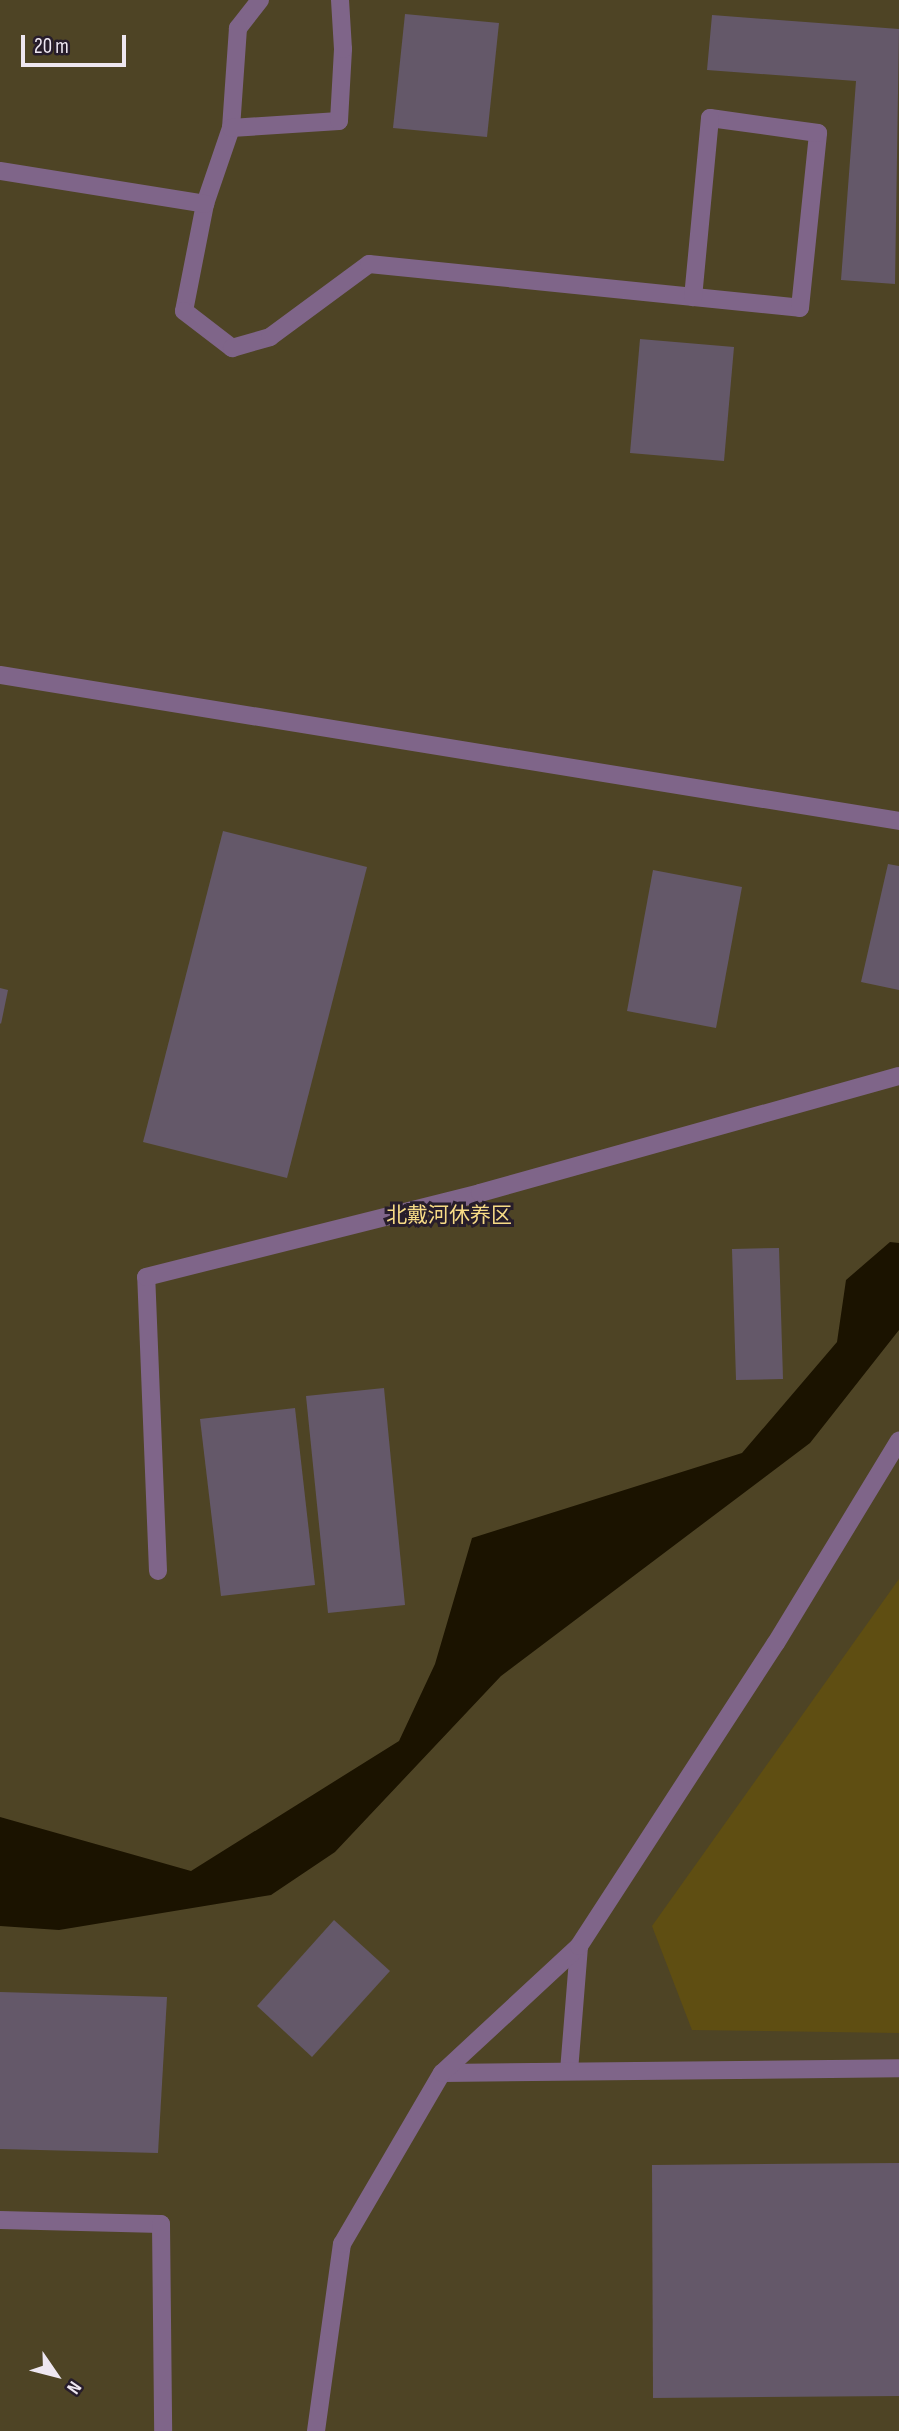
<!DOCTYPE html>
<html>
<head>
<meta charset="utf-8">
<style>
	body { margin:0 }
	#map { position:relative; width:899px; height:2431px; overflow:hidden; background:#312635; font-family:"Sofia Sans Condensed","Noto Sans SC",sans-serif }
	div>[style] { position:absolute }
	.green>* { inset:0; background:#4e4425 }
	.forest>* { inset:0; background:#5f4e12 }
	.water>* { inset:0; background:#1b1300 }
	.building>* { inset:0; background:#645869 }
	.minor>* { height:18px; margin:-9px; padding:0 9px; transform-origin:9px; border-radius:9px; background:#7f6589 }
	span { translate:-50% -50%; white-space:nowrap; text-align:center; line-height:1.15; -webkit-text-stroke:6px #271d2b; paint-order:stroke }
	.park-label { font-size:21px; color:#f7db86 }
	.north { position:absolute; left:21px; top:2340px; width:70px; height:70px; -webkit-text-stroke:5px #271d2b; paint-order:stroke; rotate:125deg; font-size:19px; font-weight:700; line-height:28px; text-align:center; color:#eee7f1 }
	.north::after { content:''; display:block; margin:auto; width:24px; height:32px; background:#eee7f1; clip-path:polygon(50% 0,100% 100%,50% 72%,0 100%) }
	.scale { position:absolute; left:21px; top:35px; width:105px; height:32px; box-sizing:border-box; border:4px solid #eee7f1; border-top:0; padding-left:9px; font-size:21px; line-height:24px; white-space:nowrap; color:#eee7f1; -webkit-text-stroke:5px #271d2b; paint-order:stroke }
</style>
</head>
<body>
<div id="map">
	<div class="green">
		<i style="clip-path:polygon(0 0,899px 0,899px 2431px,0 2431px)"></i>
	</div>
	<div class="forest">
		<i style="clip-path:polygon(899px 1579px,899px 2033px,692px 2030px,652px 1926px)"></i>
	</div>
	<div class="water">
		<i style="clip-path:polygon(890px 1242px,899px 1243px,899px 1330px,810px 1443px,501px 1676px,335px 1852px,271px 1895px,59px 1930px,0 1926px,0 1817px,191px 1871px,399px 1741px,435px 1664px,472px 1538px,742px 1453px,837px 1342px,846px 1280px)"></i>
	</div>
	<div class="building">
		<i style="clip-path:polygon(405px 14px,499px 23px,487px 137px,393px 128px)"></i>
		<i style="clip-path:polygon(712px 15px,899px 29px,895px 284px,841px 280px,856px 81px,707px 70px)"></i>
		<i style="clip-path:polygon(640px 339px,734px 347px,724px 461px,630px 453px)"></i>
		<i style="clip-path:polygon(223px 831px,367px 867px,287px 1178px,143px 1142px)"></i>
		<i style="clip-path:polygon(888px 864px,899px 866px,899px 990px,861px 982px)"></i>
		<i style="clip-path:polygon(653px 870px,742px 887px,716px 1028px,627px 1011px)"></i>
		<i style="clip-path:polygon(0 988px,8px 990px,1px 1024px,0 1023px)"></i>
		<i style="clip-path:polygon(779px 1248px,783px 1379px,736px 1380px,732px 1249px)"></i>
		<i style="clip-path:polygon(384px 1388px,405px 1605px,328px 1613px,306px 1396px)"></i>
		<i style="clip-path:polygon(295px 1408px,315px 1585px,221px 1596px,200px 1419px)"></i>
		<i style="clip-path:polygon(334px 1920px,390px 1971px,312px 2057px,257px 2006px)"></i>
		<i style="clip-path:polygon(0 1992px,167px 1997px,158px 2153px,0 2149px)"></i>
		<i style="clip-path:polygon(899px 2163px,899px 2396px,653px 2398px,652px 2165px)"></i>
	</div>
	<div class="minor">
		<i style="left:260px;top:0;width:36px;rotate:128deg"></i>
		<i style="left:238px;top:28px;width:100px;rotate:94deg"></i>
		<i style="left:231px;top:128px;width:80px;rotate:108.9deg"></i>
		<i style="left:205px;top:204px;width:109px;rotate:101.1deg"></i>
		<i style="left:184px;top:311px;width:61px;rotate:37.6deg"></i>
		<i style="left:232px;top:348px;width:40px;rotate:-16deg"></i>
		<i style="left:270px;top:337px;width:123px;rotate:-36.4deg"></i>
		<i style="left:369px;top:264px;width:433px;rotate:5.8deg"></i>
		<i style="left:800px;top:308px;width:176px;rotate:-84.1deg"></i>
		<i style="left:818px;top:133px;width:109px;rotate:-172.1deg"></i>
		<i style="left:710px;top:118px;width:180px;rotate:95.4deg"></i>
		<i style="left:231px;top:128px;width:108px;rotate:-3.7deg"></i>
		<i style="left:339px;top:121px;width:72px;rotate:-86.8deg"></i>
		<i style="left:343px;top:49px;width:49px;rotate:-93.5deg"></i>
		<i style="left:0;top:171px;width:208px;rotate:9.1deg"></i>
		<i style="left:0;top:675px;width:911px;rotate:9.22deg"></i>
		<i style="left:158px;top:1571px;width:294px;rotate:-92.3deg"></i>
		<i style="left:146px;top:1277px;width:344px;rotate:-14.1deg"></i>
		<i style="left:480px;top:1193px;width:435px;rotate:-15.6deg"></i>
		<i style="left:569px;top:2071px;width:125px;rotate:-85.4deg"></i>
		<i style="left:442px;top:2073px;width:457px;rotate:-0.6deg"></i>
		<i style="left:0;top:2220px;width:161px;rotate:1.4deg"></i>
		<i style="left:161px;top:2224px;width:207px;rotate:89.4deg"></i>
		<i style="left:316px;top:2431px;width:189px;rotate:-82.1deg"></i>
		<i style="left:342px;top:2244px;width:198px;rotate:-59.7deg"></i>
		<i style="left:442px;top:2073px;width:187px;rotate:-42.8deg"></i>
		<i style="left:579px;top:1946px;width:361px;rotate:-57deg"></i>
		<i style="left:776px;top:1643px;width:237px;rotate:-58.7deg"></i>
	</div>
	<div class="park-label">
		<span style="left:449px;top:1216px">北戴河休养区</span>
	</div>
	<div class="north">N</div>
	<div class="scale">20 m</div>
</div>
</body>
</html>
